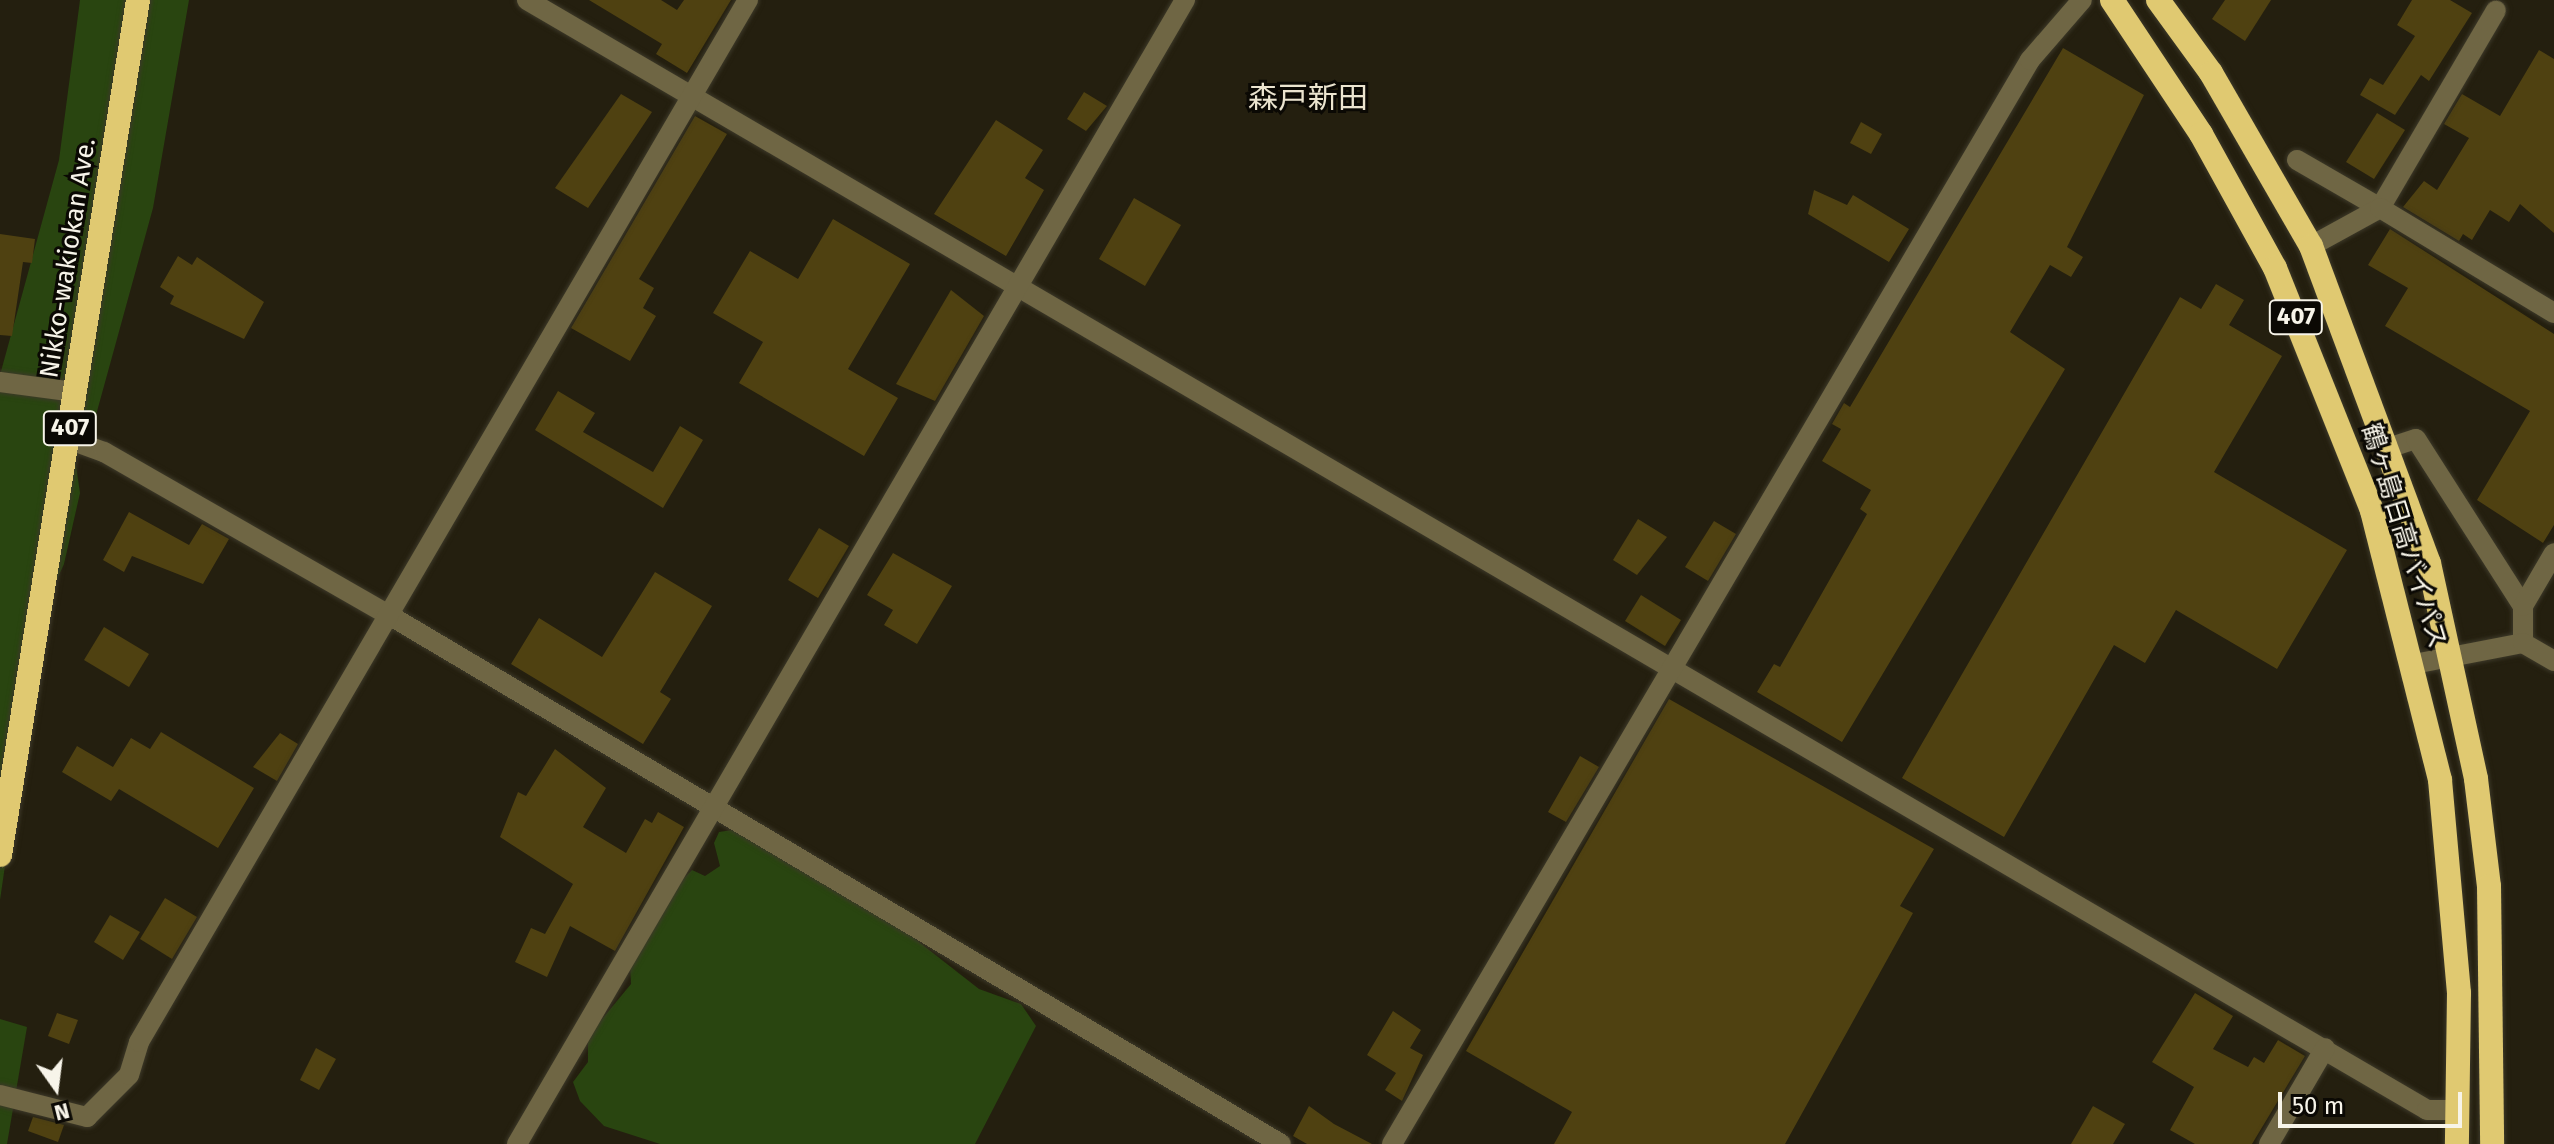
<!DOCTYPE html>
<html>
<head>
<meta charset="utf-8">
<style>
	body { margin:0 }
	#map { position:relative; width:2554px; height:1144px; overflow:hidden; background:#241f0f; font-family:"Fira Sans","Noto Sans JP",sans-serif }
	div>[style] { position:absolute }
	.green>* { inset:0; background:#294510 }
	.building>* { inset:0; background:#4f4111 }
	.roads { filter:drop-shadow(0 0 2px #3d3929) drop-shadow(0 0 2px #3d3929) }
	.minor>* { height:20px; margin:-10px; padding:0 10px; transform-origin:10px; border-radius:10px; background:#6f6644 }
	.highway>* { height:24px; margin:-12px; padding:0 12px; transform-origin:12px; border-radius:12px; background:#e0c971 }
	span { translate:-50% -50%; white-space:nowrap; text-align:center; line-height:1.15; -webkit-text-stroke:6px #0b0904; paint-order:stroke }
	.shield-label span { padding:2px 6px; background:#0b0904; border:2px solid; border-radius:6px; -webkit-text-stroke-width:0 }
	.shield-label { font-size:24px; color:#f7f4e9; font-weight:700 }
	.street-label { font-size:26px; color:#f7f4e9 }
	.quarter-label { font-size:30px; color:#ebe4cf }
	.north { position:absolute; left:16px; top:1048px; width:80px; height:80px; -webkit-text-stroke:6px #0b0904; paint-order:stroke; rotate:166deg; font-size:22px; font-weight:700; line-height:32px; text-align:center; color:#f7f4e9 }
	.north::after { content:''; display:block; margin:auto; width:28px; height:36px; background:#f7f4e9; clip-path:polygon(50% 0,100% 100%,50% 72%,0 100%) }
	.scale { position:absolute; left:2278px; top:1092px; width:184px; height:36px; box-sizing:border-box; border:4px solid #f7f4e9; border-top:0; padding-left:10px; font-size:24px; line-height:28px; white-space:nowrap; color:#f7f4e9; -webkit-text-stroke:6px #0b0904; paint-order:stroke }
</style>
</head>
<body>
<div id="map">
	<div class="green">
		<i style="clip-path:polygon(80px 0,189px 0,153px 208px,93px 426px,75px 459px,80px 493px,64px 564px,42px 612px,0 900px,0 375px,59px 160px)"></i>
		<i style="clip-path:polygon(732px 830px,910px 935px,979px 989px,1021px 1004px,1036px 1026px,975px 1144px,660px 1144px,604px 1126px,580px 1101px,573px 1082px,588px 1062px,588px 1036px,631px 984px,630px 964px,668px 894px,692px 870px,705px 876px,720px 866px,714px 843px,719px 832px)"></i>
		<i style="clip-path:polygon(0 1019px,27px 1027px,7px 1144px,0 1144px)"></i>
	</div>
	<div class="building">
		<i style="clip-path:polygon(589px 0,661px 0,677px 10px,684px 0,731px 0,687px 73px,656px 54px,662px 44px)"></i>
		<i style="clip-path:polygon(2225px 0,2271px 0,2245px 41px,2212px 19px)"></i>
		<i style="clip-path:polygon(2412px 0,2450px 0,2472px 13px,2429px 81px,2421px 75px,2395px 115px,2360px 95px,2370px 78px,2383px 85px,2415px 36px,2397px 25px)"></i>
		<i style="clip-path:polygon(2063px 48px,2144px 95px,2067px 247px,2083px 257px,2071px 277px,2050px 265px,2010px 332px,2065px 369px,1842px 742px,1757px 692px,1774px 664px,1780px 667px,1867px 514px,1860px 509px,1871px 490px,1822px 461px,1841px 429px,1832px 424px,1844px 403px,1850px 407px)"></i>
		<i style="clip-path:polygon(2539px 50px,2554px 59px,2554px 233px,2520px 204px,2509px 222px,2490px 210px,2472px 240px,2463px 234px,2459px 241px,2403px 207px,2424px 181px,2437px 190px,2469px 138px,2444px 124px,2462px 94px,2500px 116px)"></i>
		<i style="clip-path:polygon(1084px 92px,1107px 106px,1086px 131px,1067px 119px)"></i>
		<i style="clip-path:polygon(621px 94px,652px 112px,588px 208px,555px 188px)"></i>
		<i style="clip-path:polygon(2377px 113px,2405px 130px,2374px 179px,2346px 162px)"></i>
		<i style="clip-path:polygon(695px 116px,727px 134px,639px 279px,654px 288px,643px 308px,656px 316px,630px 361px,571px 328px)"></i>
		<i style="clip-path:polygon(996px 120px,1043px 150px,1025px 178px,1044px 190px,1006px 256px,934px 214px)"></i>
		<i style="clip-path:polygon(1861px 122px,1882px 134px,1871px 154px,1850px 143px)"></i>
		<i style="clip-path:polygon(1814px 190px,1847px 205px,1853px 195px,1909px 229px,1889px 262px,1808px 214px)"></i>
		<i style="clip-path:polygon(1134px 198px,1181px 225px,1145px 286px,1099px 259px)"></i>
		<i style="clip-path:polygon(833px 219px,910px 264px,848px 369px,898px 398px,864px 456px,739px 383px,763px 342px,713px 313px,750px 251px,798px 279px)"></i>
		<i style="clip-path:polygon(2390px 229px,2554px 334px,2554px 525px,2543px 543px,2477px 500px,2530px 411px,2385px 326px,2408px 288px,2368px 265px)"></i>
		<i style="clip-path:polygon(0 234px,35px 239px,32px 263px,23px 262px,12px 336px,0 335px)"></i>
		<i style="clip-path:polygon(178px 256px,192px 265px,197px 257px,264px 302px,244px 339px,170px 304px,174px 296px,160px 287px)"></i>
		<i style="clip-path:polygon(2216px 284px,2244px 300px,2229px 325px,2282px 356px,2214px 472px,2347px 550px,2277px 669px,2176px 610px,2145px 663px,2114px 645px,2004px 837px,1902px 778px,2180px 297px,2201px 309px)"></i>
		<i style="clip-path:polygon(951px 290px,984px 316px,935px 401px,896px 384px)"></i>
		<i style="clip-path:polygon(558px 391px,595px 413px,583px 432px,653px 472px,680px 426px,703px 440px,663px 508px,535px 430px)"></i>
		<i style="clip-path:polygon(129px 512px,189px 545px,202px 524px,229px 539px,203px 584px,132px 556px,124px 572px,103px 560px)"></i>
		<i style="clip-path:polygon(1638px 519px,1667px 537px,1637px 575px,1613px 560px)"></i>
		<i style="clip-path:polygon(1714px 521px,1736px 534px,1708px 581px,1685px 567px)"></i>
		<i style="clip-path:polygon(819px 528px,849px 546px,818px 598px,788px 580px)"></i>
		<i style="clip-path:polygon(893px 553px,952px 586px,917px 644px,884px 625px,893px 610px,867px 595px)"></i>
		<i style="clip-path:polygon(655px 572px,712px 606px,660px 692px,671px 699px,643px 744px,511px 664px,539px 618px,602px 657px)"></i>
		<i style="clip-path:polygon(1641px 595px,1681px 620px,1665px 646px,1625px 621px)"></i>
		<i style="clip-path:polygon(104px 627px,149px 654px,129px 687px,84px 660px)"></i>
		<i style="clip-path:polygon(1669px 699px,1934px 849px,1900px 906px,1913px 913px,1785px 1144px,1554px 1144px,1572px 1112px,1466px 1051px)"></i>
		<i style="clip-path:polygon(161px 732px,254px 788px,218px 848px,119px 789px,111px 801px,62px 772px,77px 746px,113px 767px,131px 738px,150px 749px)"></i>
		<i style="clip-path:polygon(280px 733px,298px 744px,277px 781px,253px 767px)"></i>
		<i style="clip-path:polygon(555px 749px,606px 788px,583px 827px,626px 853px,645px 819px,652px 823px,658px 812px,684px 827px,615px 951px,570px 926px,547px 977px,515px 962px,531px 928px,545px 934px,573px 884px,500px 837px,518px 792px,526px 796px)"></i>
		<i style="clip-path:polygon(1580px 756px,1599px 767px,1566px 822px,1548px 812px)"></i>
		<i style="clip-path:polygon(165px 898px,197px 917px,172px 959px,140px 939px)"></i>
		<i style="clip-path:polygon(110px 915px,140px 932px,123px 960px,94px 942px)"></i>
		<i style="clip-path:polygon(2195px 993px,2233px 1016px,2213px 1049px,2248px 1067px,2254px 1057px,2264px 1063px,2278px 1040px,2305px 1056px,2252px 1144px,2195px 1144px,2170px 1130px,2194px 1087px,2152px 1062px)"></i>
		<i style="clip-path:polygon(1393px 1011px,1421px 1030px,1410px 1048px,1423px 1055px,1402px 1101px,1385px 1090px,1396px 1073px,1367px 1055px)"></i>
		<i style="clip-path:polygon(57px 1013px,78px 1020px,69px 1044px,48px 1036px)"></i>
		<i style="clip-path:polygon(316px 1048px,336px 1059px,319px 1090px,300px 1080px)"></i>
		<i style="clip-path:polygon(1309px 1106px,1334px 1124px,1372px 1144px,1307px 1144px,1293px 1136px)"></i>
		<i style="clip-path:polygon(2093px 1106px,2125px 1124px,2113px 1144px,2071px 1144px)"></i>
		<i style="clip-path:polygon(33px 1117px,64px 1125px,58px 1142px,28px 1131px)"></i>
	</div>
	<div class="roads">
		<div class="minor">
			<i style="left:527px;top:0;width:2200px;rotate:30.29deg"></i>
			<i style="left:2427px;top:1110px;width:32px"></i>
			<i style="left:2297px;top:160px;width:96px;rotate:30deg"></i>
			<i style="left:2380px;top:208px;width:229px;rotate:-59.6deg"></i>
			<i style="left:2311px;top:246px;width:79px;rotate:-28.8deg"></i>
			<i style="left:2380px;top:208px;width:203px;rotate:31.1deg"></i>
			<i style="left:0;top:382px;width:76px;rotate:7.6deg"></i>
			<i style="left:68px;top:439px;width:38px;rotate:20deg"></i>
			<i style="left:104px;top:452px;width:328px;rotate:29.8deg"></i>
			<i style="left:389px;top:615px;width:1037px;rotate:30.67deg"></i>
			<i style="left:2388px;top:448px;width:29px;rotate:-18deg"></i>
			<i style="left:2416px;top:439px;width:198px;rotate:57.4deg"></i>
			<i style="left:2523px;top:643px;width:37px;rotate:-90deg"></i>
			<i style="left:2523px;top:606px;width:61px;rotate:-59.7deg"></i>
			<i style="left:2414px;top:664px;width:111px;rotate:-10.9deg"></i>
			<i style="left:2523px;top:643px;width:36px;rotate:30deg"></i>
			<i style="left:0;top:1095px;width:90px;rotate:14.2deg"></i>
			<i style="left:87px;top:1117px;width:59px;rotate:-45deg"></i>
			<i style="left:129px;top:1075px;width:34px;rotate:-73deg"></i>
			<i style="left:139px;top:1042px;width:1207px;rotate:-59.7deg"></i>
			<i style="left:517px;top:1144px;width:1325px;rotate:-59.72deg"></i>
			<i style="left:1392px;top:1144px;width:1258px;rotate:-59.52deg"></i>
			<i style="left:2030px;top:60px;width:79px;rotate:-49.1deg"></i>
			<i style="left:2269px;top:1144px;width:111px;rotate:-59.7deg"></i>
		</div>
		<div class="highway">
			<i style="left:2112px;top:0;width:161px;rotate:56.4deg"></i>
			<i style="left:2201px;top:134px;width:153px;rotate:61.1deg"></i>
			<i style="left:2275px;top:268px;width:262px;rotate:68.2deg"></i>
			<i style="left:2372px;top:511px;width:277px;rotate:75.8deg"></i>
			<i style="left:2440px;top:780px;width:214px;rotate:84.9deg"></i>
			<i style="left:2459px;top:993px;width:151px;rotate:90.8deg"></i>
			<i style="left:2158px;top:0;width:90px;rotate:54deg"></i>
			<i style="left:2211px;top:73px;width:200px;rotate:60deg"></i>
			<i style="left:2311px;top:246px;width:338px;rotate:69.6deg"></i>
			<i style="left:2429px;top:563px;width:221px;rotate:77.7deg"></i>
			<i style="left:2476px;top:779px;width:108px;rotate:83.1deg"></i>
			<i style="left:2489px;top:886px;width:258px;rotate:89.3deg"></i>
			<i style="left:0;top:855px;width:866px;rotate:-80.83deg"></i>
		</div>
	</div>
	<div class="shield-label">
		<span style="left:2296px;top:317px">407</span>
		<span style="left:70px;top:428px">407</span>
	</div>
	<div class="street-label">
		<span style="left:68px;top:258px;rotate:-81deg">Nikko-wakiokan Ave.</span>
		<span style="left:2404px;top:536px;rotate:73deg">鶴ヶ島日高バイパス</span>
	</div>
	<div class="quarter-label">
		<span style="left:1308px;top:98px">森戸新田</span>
	</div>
	<div class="north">N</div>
	<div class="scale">50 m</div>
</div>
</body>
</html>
